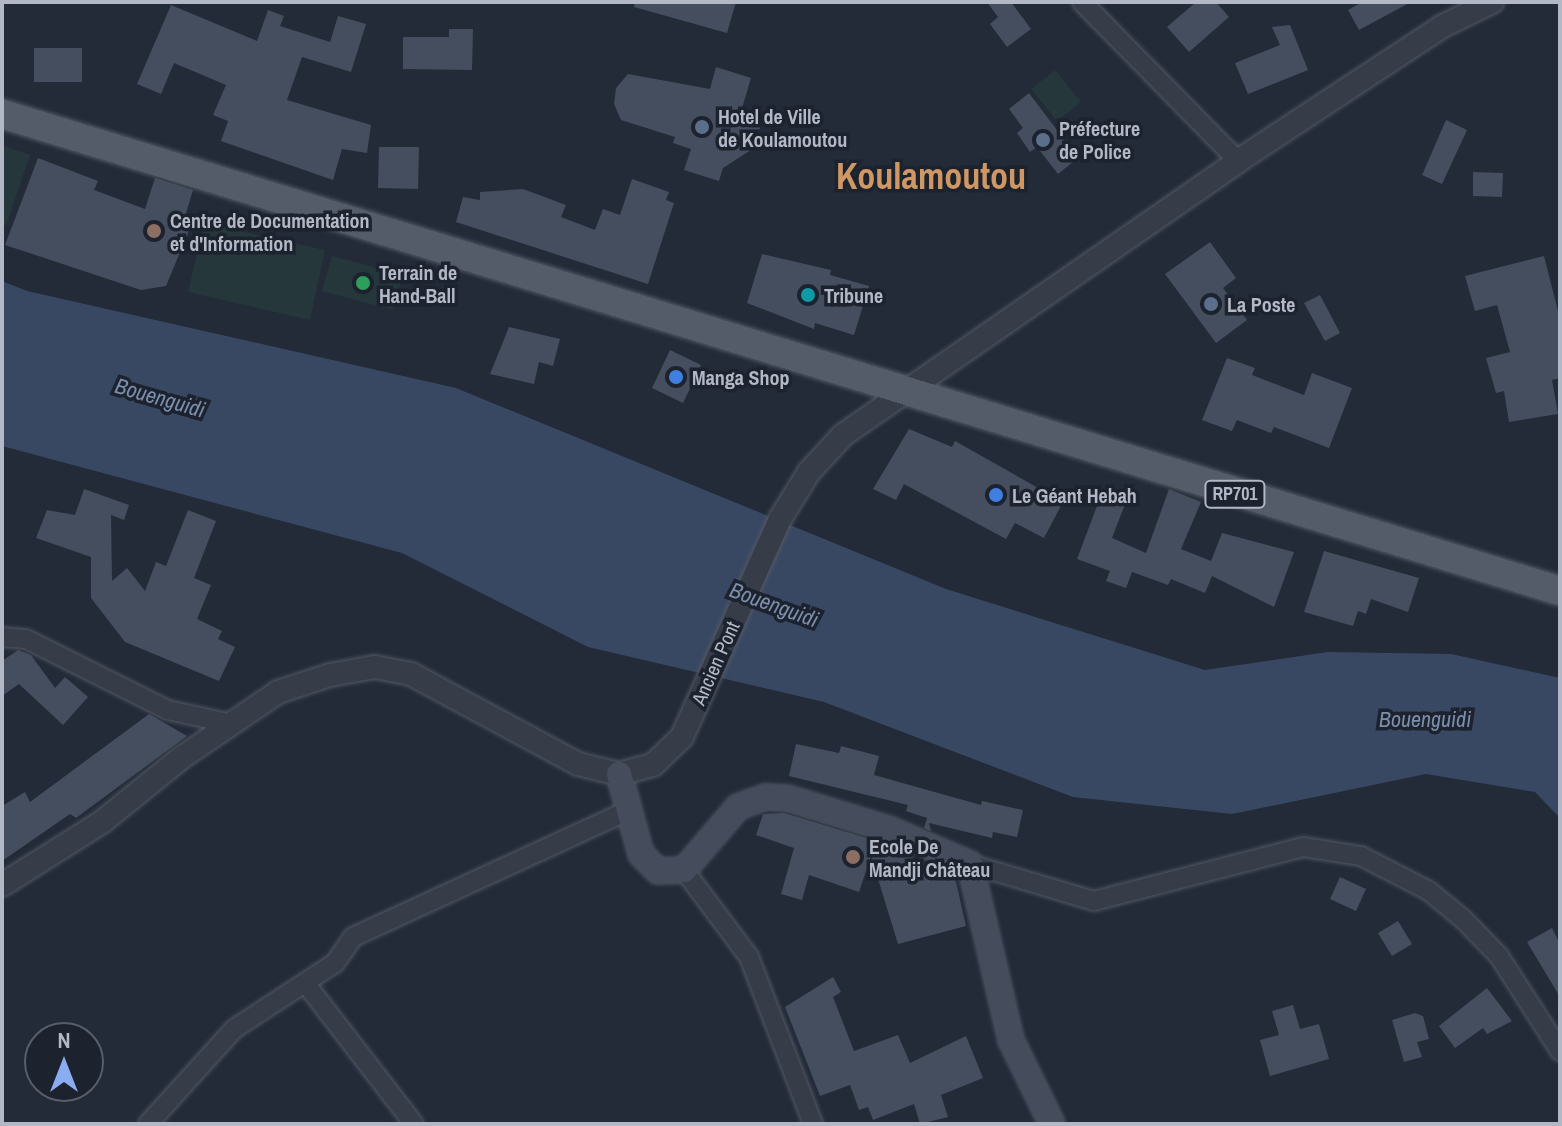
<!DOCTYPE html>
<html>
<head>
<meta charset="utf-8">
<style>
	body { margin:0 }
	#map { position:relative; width:1562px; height:1126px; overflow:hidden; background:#232b39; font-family:"Archivo Narrow",sans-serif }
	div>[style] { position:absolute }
	.green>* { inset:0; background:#25373a }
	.water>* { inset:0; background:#394862 }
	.building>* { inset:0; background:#444e5e }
	.roads { filter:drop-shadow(0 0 2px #525864) drop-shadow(0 0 2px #525864) }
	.minor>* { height:18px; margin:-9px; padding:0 9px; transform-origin:9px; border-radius:9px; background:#363d49 }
	.tertiary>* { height:22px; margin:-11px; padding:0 11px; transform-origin:11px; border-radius:11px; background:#363d49 }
	.secondary>* { height:24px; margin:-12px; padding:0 12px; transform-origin:12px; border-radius:12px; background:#454c5c }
	.primary>* { height:28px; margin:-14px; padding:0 14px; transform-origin:14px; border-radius:14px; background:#545c69 }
	.dots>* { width:22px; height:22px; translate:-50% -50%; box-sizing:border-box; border:4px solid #1c222e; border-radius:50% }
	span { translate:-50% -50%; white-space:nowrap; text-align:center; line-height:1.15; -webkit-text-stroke:7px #1c222e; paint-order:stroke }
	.shield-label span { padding:2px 6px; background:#1c222e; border:2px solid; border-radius:6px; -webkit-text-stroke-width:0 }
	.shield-label { font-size:18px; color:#b2b8c5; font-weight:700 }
	.poi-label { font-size:20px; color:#b2b8c5; font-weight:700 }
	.left { translate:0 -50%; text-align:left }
	.street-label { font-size:20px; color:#b2b8c5 }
	.water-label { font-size:22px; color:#7b8eac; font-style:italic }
	.town-label { font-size:36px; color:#ce9764; font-weight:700 }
	.frame { position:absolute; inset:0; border:4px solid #b2b8c5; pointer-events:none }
	.north { position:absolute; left:24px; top:1022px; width:80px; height:80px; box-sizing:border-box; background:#1c222e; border:2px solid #585e6a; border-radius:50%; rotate:0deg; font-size:22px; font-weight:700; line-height:32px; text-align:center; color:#b2b8c5 }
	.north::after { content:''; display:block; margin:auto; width:28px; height:36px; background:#8aadf2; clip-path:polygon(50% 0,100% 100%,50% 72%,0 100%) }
</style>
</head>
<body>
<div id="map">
	<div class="green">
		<i style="clip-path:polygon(1055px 70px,1081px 102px,1057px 121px,1031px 89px)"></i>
		<i style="clip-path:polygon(2px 145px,30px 155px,6px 226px,2px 224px)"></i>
		<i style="clip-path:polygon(204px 223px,325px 250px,310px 320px,188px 292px)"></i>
		<i style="clip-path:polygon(332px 256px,403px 275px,393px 310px,322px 291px)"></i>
	</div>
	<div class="water">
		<i style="clip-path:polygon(2px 281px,27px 291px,456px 388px,946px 589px,1205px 670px,1328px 652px,1451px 654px,1560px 678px,1560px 818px,1535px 792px,1426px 774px,1232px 814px,1073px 797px,824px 702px,588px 647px,402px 553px,2px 446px)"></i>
	</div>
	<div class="building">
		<i style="clip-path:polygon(635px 2px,736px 2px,727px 33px,634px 7px)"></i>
		<i style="clip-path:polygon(987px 2px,1011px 2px,1031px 29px,1007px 47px,990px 24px,998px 17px)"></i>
		<i style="clip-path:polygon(1196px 2px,1216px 2px,1229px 17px,1189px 52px,1167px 27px)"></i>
		<i style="clip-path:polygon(1362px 2px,1411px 2px,1359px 30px,1348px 10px)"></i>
		<i style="clip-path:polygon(171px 5px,257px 41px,268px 10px,284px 16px,280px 26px,330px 42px,338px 16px,366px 24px,351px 72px,302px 57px,287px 100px,371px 125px,367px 153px,342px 149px,333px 180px,221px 141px,228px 121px,213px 115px,226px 85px,174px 63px,161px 94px,137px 84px)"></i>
		<i style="clip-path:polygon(1290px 25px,1308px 70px,1248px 94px,1235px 63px,1280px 45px,1272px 27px)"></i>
		<i style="clip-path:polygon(449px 29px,473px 29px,472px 70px,403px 69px,403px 37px,449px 37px)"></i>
		<i style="clip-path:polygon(34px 48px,82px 48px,82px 82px,34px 82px)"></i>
		<i style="clip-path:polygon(716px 67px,751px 78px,740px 115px,758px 109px,762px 121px,754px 148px,723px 168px,719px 181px,684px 170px,691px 149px,673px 143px,675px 137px,621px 120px,614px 104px,616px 88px,628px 74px,710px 89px)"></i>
		<i style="clip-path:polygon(1029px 93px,1078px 158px,1058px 174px,1037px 147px,1030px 152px,1017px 133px,1023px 128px,1009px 109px)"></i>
		<i style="clip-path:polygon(1446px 120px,1467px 130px,1442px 184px,1422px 175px)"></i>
		<i style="clip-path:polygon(379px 147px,419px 147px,418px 189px,378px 188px)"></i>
		<i style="clip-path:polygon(38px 158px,98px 181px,94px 190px,145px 209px,155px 178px,193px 190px,183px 223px,191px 226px,166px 286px,141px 290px,5px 245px)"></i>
		<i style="clip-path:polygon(1473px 172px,1503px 173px,1502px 197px,1473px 196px)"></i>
		<i style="clip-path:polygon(632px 179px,669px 192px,666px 200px,674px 203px,648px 284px,456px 222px,463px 197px,480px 200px,480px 192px,523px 189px,566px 205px,561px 217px,595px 230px,603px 209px,620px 215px)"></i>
		<i style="clip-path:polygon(1210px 242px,1236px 278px,1223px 288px,1247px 320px,1216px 343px,1165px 274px)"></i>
		<i style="clip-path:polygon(762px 254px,831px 270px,830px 275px,869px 286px,854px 335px,815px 323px,814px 329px,747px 303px)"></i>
		<i style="clip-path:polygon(1544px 256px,1560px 319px,1560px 378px,1552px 380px,1558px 414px,1509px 422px,1504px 391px,1496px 393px,1486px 358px,1510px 352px,1497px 305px,1475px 311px,1465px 276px)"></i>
		<i style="clip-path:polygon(1320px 295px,1340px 333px,1325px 341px,1304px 303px)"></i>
		<i style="clip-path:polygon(509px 327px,560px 339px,553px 366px,539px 362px,534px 384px,490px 374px)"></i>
		<i style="clip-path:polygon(670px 350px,701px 365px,683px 403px,652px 388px)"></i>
		<i style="clip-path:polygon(1227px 358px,1255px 368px,1252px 375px,1304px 395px,1312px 373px,1352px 388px,1329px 448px,1274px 427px,1271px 433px,1237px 420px,1232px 431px,1202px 420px)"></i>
		<i style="clip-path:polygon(909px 429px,952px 447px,955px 441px,1063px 502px,1044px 538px,1015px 523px,1006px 539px,904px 484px,896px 500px,873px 489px)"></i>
		<i style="clip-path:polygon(84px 489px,129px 505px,124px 520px,111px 515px,112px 581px,127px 568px,145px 591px,156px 562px,166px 566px,188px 510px,216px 521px,194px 578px,211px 585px,197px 619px,222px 631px,218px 639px,235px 647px,219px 681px,125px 642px,91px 598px,91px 557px,36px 538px,47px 510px,75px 515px)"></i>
		<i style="clip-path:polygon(1169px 489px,1201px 502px,1181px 549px,1211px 561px,1222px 533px,1294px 552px,1274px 607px,1212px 576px,1205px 593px,1171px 579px,1168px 585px,1132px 572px,1126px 588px,1106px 581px,1110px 571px,1077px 559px,1103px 490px,1127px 499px,1112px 538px,1146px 553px)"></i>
		<i style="clip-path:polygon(1324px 551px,1419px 578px,1408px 612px,1371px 599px,1366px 614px,1358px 611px,1353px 626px,1304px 612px)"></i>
		<i style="clip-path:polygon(18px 650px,31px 655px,55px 688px,65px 677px,88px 697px,63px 725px,19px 684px,2px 696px,2px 661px)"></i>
		<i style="clip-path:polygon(149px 714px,187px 736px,76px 818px,70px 814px,2px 861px,2px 806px,25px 792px,30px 802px)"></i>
		<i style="clip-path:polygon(796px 744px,839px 753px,841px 746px,879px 756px,874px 775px,981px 805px,982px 801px,1023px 810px,1017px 837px,993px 832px,992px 838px,929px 823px,931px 831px,924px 828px,927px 818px,906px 811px,908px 805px,789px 776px)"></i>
		<i style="clip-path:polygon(784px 813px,886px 844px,943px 873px,954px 873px,966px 926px,898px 944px,871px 856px,859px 892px,809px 875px,802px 900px,781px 894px,794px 848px,756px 835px,763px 814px)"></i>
		<i style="clip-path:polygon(1340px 877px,1366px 889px,1356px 911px,1330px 899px)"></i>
		<i style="clip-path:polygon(1398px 921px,1412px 944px,1392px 956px,1378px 933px)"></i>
		<i style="clip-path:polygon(1552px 928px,1560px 944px,1560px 997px,1527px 942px)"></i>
		<i style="clip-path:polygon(833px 977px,841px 992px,833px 997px,854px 1051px,898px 1035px,910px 1063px,966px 1036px,983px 1078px,941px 1095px,948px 1117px,920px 1124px,914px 1104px,873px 1120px,868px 1107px,859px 1110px,850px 1085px,820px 1096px,785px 1007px)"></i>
		<i style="clip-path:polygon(1487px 988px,1512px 1021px,1487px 1034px,1483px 1028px,1455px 1048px,1439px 1026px)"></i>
		<i style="clip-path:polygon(1293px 1005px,1300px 1029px,1319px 1024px,1329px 1059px,1270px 1076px,1260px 1040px,1279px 1035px,1272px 1011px)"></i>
		<i style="clip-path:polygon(1415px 1013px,1423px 1016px,1429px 1039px,1417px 1042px,1422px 1057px,1404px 1062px,1392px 1020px)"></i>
	</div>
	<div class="roads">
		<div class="minor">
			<i style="left:1082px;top:2px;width:223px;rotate:45.5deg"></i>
			<i style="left:2px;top:637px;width:24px;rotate:5deg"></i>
			<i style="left:26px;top:639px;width:159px;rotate:26.6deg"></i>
			<i style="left:168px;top:710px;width:65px;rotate:12.5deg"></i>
			<i style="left:970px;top:864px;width:129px;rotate:16.6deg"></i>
			<i style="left:1094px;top:901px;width:216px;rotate:-14.5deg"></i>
			<i style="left:1303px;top:847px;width:59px;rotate:8.8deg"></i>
			<i style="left:1361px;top:856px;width:76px;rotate:27.2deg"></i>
			<i style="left:1429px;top:891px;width:44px;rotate:39.5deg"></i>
			<i style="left:1463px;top:919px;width:52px;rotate:45.8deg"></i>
			<i style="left:1499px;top:956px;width:113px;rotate:57.3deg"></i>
			<i style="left:684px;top:870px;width:109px;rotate:53.2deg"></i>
			<i style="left:749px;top:957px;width:179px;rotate:69deg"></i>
			<i style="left:306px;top:984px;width:177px;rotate:52.4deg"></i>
			<i style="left:148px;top:1124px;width:128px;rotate:-47.8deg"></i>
			<i style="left:234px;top:1029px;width:121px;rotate:-33.2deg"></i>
			<i style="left:335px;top:963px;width:32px;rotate:-55deg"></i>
			<i style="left:353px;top:937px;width:304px;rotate:-24.7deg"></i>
		</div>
		<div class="tertiary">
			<i style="left:2px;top:885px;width:118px;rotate:-32.2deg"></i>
			<i style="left:102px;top:822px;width:102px;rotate:-39deg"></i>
			<i style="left:181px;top:758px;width:117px;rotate:-34.2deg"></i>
			<i style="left:278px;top:692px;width:55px;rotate:-18.1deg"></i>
			<i style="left:330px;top:675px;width:46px;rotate:-10.1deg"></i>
			<i style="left:375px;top:667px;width:37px;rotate:11deg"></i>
			<i style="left:411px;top:674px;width:190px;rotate:28.3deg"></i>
			<i style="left:578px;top:764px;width:42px;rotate:13.7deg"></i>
			<i style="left:619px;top:774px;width:35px;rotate:-15deg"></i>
			<i style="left:653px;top:765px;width:40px;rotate:-44deg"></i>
			<i style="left:682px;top:737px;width:239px;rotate:-65.8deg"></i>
			<i style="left:780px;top:519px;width:55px;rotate:-58.3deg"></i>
			<i style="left:809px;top:472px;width:50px;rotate:-47.4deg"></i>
			<i style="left:843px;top:435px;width:481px;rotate:-34.7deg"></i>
			<i style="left:1238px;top:161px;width:245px;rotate:-33.4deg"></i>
			<i style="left:1443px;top:26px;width:55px;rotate:-26.1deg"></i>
		</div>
		<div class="secondary">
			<i style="left:619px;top:774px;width:83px;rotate:74.6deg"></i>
			<i style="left:641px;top:854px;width:24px;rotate:45deg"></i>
			<i style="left:658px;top:871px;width:26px;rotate:-2deg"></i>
			<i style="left:684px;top:870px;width:83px;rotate:-49.4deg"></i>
			<i style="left:738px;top:807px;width:29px;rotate:-20deg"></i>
			<i style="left:765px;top:797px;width:22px;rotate:3deg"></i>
			<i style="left:787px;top:798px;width:109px;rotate:17.1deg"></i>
			<i style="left:891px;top:830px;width:86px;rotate:23.3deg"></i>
			<i style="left:970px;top:864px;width:181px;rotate:76.9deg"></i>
			<i style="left:1011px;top:1040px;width:93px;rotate:64deg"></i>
		</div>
		<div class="primary">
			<i style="left:2px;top:114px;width:1629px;rotate:17.02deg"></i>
		</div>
	</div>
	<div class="dots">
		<i style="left:702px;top:127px;background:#5c6f8a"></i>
		<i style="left:1043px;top:140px;background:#5c6f8a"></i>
		<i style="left:154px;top:231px;background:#8d6e63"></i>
		<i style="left:363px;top:283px;background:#2e9e5b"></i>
		<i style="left:808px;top:295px;background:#0f9aa8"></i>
		<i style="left:1211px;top:304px;background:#5c6f8a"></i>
		<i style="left:676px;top:377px;background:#3f7fe0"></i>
		<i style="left:996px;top:495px;background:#3f7fe0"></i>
		<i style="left:853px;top:857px;background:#8d6e63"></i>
	</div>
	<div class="shield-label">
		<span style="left:1235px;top:494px">RP701</span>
	</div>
	<div class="poi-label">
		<span class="left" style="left:718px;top:128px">Hotel de Ville<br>de Koulamoutou</span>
		<span class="left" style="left:1059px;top:140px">Préfecture<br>de Police</span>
		<span class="left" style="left:170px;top:232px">Centre de Documentation<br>et d'Information</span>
		<span class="left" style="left:379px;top:284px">Terrain de<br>Hand-Ball</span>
		<span class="left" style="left:824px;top:295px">Tribune</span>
		<span class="left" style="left:1227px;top:304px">La Poste</span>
		<span class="left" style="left:692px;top:377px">Manga Shop</span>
		<span class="left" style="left:1012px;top:495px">Le Géant Hebah</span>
		<span class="left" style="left:869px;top:858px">Ecole De<br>Mandji Château</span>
	</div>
	<div class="street-label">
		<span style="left:715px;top:663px;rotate:-66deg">Ancien Pont</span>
	</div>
	<div class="water-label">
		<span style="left:160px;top:398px;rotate:16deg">Bouenguidi</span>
		<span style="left:774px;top:605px;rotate:20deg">Bouenguidi</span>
		<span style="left:1425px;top:720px">Bouenguidi</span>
	</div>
	<div class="town-label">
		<span style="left:931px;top:177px">Koulamoutou</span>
	</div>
	<div class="frame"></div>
	<div class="north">N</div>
</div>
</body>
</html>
